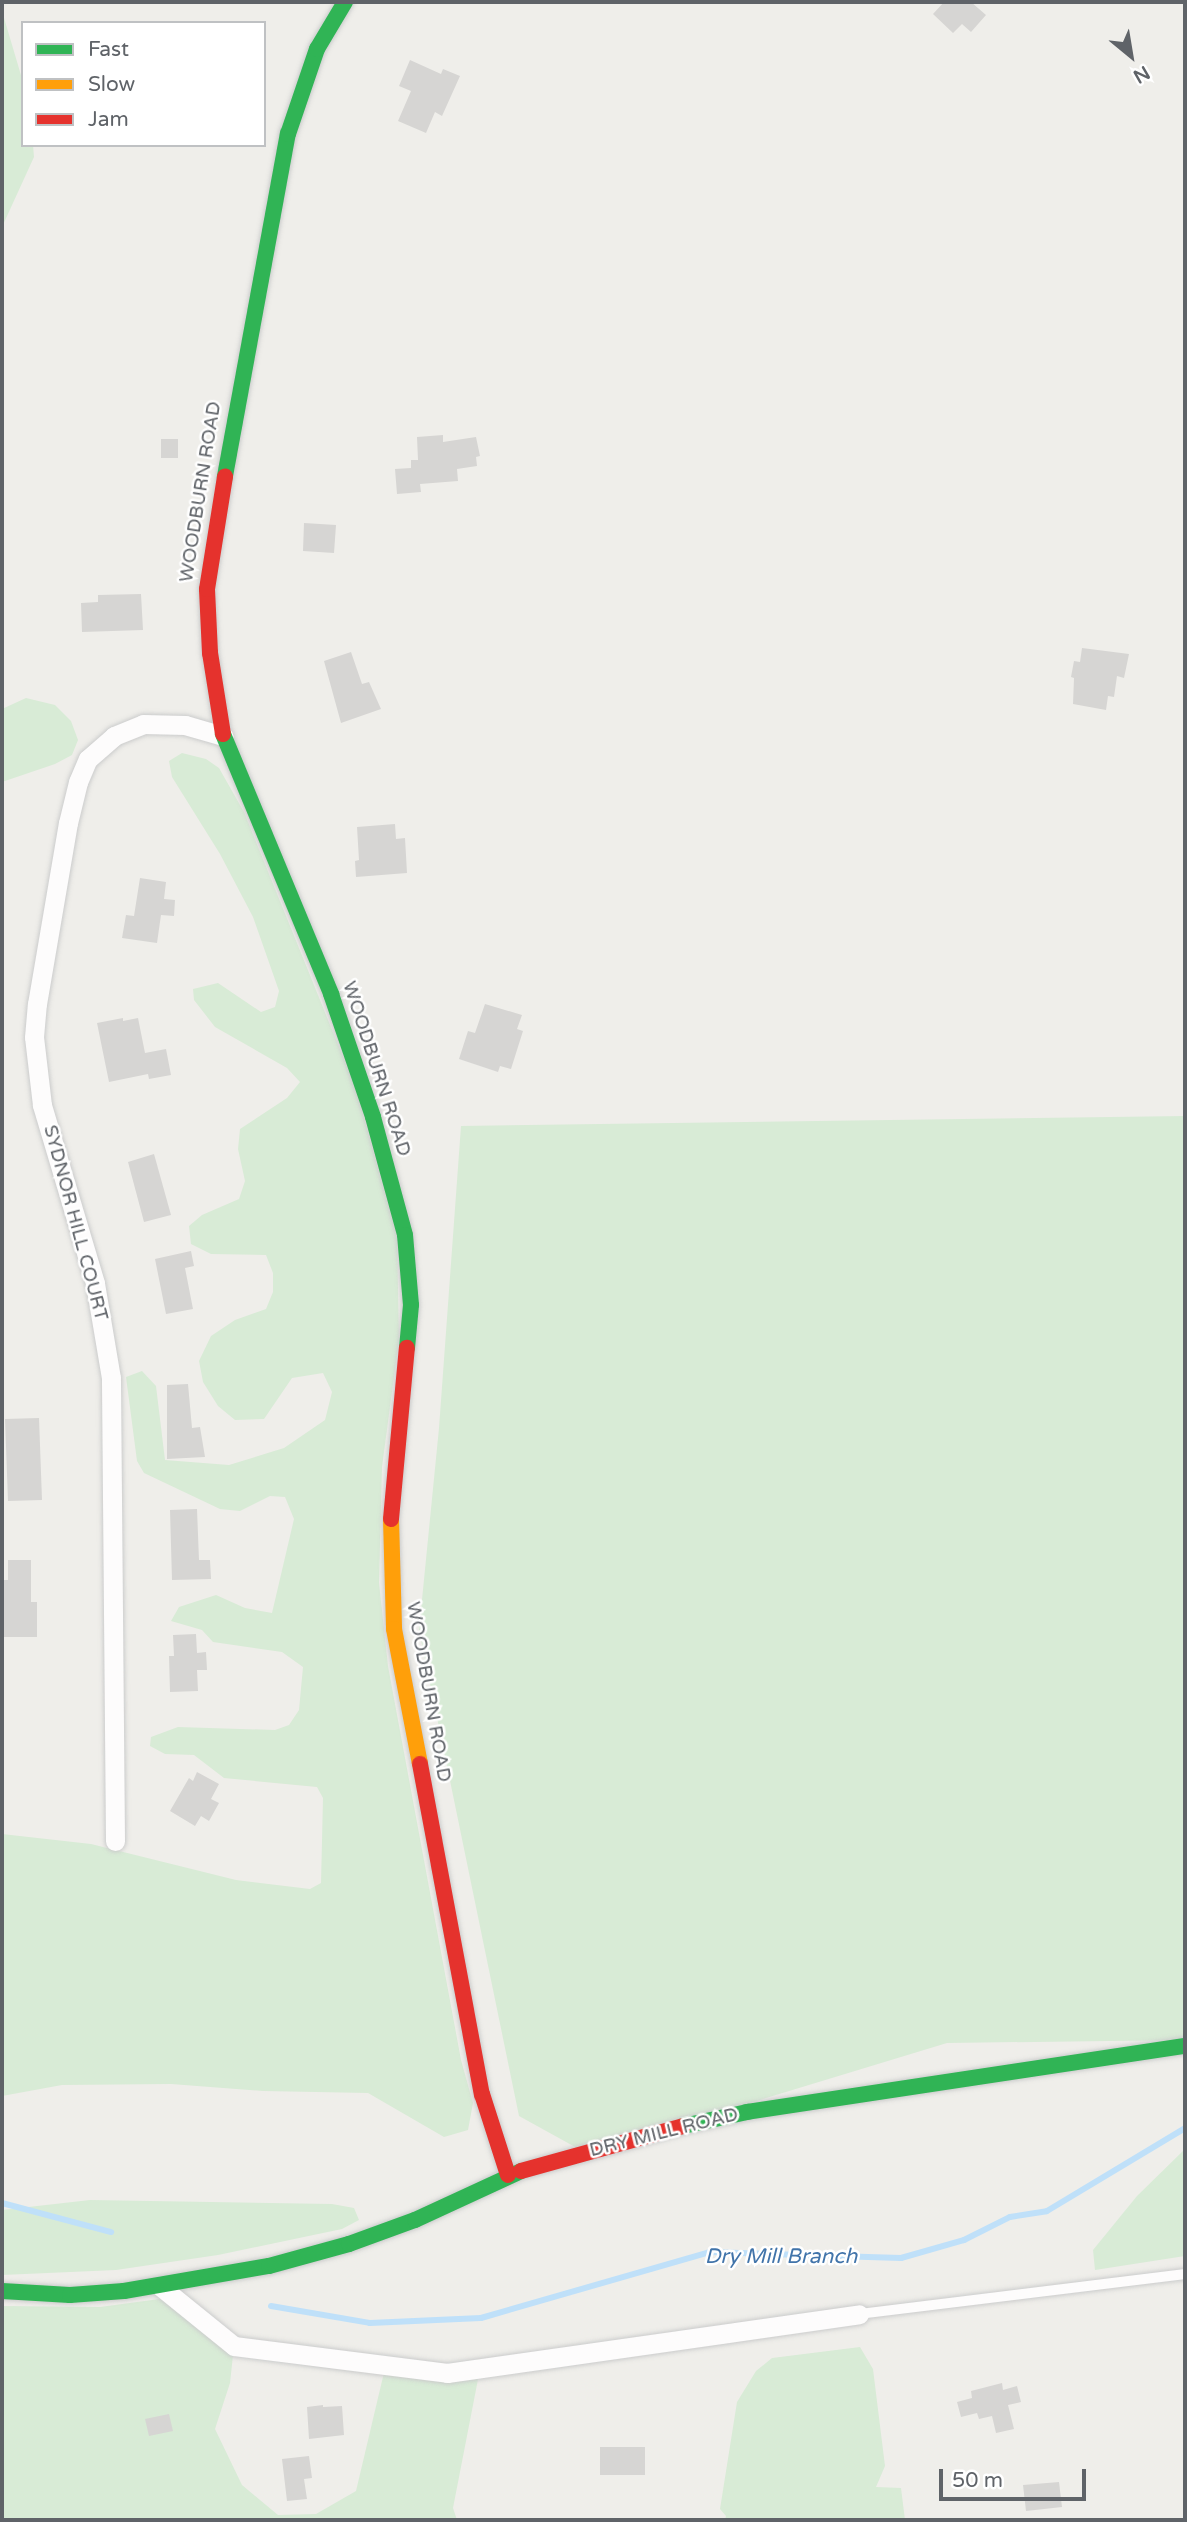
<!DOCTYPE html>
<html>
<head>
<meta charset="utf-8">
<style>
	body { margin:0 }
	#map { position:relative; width:1187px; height:2522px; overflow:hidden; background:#efeeea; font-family:"Varela Round",sans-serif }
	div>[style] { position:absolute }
	.green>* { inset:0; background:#d8ebd6 }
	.stream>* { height:6px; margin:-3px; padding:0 3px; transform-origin:3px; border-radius:3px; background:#bfe0f9 }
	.building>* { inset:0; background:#d6d5d3 }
	.roads { filter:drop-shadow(0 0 2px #cbcccc) drop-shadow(0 0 2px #cbcccc) }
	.lane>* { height:10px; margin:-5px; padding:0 5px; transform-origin:5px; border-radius:5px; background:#fdfcfc }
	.street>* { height:19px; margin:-9.5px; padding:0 9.5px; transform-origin:9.5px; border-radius:9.5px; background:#fdfcfc }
	.fast>* { height:16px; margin:-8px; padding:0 8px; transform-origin:8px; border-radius:8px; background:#30b455 }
	.slow>* { height:16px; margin:-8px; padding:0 8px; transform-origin:8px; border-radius:8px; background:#ff9f0a }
	.jam>* { height:16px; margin:-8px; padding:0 8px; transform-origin:8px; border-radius:8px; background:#e5322d }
	span { translate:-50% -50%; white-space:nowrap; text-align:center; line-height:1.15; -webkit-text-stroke:5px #fff; paint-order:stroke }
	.street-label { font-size:19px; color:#5f6368 }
	.water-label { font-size:21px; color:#4174aa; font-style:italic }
	.frame { position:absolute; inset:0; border:4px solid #5f6368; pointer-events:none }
	.legend { position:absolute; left:21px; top:21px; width:245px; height:126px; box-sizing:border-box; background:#fff; border:2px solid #bfc1c3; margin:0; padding:9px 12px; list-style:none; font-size:21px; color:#5f6368 }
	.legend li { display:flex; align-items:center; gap:14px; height:35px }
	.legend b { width:35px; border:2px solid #bfc1c3 }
	.north { position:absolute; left:1096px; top:21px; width:70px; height:70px; -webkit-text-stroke:5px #fff; paint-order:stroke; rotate:150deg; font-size:19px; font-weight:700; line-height:28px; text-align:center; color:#5f6368 }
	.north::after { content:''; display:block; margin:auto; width:24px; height:32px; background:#5f6368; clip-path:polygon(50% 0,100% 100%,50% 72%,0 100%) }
	.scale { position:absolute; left:939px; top:2469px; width:147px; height:32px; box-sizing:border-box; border:4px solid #5f6368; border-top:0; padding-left:9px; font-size:21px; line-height:24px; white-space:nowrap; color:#5f6368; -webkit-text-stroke:5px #fff; paint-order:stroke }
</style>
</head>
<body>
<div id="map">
	<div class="green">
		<i style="clip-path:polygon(2px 11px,23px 82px,23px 145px,33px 145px,34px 157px,2px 227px)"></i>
		<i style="clip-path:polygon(26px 698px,55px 705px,71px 721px,78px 740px,72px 755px,55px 764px,2px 782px,2px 709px)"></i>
		<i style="clip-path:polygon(182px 753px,206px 759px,219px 768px,244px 812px,356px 1089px,397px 1237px,399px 1339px,382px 1467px,379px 1583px,388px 1666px,461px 2060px,473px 2103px,468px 2130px,444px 2137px,368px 2093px,263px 2091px,171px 2084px,62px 2085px,2px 2096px,2px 1834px,91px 1844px,236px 1880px,310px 1889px,321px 1883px,323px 1798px,317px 1787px,224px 1778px,194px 1755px,165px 1754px,150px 1746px,151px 1737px,178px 1727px,275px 1730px,289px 1725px,299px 1710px,303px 1667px,282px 1652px,213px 1642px,202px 1630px,171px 1621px,179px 1607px,216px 1595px,245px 1608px,272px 1613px,294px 1519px,285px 1497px,270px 1496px,240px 1511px,220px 1509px,144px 1473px,137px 1461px,126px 1377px,142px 1371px,156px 1386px,165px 1460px,229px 1465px,284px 1448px,325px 1420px,332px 1392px,323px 1373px,292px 1378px,264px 1419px,235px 1420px,218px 1406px,203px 1382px,199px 1361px,211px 1336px,235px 1320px,266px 1309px,273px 1292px,273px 1273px,266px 1255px,211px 1254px,191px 1244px,189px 1226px,202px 1215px,239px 1199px,245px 1181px,238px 1149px,240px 1129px,287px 1098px,300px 1082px,287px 1068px,215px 1027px,194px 1000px,193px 989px,218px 983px,261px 1012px,275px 1007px,279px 991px,253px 917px,220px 854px,172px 777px,169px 761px)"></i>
		<i style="clip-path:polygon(1185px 1116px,1185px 2040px,947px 2043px,586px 2153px,519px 2116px,419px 1630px,439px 1428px,461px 1126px)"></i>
		<i style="clip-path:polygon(1185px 2149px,1185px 2256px,1095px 2270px,1093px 2250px,1137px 2196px)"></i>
		<i style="clip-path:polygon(90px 2200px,332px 2204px,354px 2208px,359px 2220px,342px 2229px,218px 2255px,116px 2270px,2px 2275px,2px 2210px)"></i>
		<i style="clip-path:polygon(174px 2297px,234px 2346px,230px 2383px,215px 2429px,242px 2485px,278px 2515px,316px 2514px,356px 2491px,386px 2364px,480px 2369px,453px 2508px,457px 2520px,2px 2520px,2px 2306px,100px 2307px)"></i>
		<i style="clip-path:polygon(860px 2347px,873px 2369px,885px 2466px,876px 2487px,901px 2488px,905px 2520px,725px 2520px,726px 2516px,720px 2509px,737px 2402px,756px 2371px,772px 2358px)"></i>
	</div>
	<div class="stream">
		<i style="left:2px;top:2203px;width:113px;rotate:14.9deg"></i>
		<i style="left:271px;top:2306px;width:100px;rotate:9.7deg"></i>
		<i style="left:370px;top:2323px;width:111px;rotate:-2.6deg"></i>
		<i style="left:481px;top:2318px;width:237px;rotate:-16.1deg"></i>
		<i style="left:709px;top:2252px;width:192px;rotate:1.8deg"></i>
		<i style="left:901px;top:2258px;width:66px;rotate:-15.9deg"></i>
		<i style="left:964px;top:2240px;width:51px;rotate:-26.6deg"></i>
		<i style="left:1010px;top:2217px;width:37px;rotate:-9deg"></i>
		<i style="left:1047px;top:2211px;width:161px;rotate:-31deg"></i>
	</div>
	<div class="building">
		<i style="clip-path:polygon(944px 2px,971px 2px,986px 15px,971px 32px,962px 24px,953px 33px,933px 14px)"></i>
		<i style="clip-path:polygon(410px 60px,441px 74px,443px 69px,460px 76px,442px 116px,435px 112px,426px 133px,398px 121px,411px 91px,399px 86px)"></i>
		<i style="clip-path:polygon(443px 435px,443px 442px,476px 437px,480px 456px,476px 457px,477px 466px,457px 469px,458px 481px,420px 484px,421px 492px,397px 494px,395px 469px,411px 468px,411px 460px,418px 460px,417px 437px)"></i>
		<i style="clip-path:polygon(161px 439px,178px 439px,178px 458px,161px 458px)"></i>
		<i style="clip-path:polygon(304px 523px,336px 525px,334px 553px,303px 551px)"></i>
		<i style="clip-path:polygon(141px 594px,143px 630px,82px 632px,81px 603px,98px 602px,98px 595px)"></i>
		<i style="clip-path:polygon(1082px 648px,1129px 654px,1124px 678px,1117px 676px,1114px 697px,1108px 696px,1106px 710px,1073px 704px,1074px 678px,1071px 677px,1074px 661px,1080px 662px)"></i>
		<i style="clip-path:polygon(351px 652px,362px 684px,369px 682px,381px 709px,341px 723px,324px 661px)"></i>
		<i style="clip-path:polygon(395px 824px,396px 839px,405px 838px,407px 873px,356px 877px,355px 861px,359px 860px,357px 827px)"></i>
		<i style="clip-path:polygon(140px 878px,166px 882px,164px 899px,175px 900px,174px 916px,161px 915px,157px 943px,122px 938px,126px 915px,134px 916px)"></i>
		<i style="clip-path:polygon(485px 1004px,522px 1015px,517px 1029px,523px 1031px,511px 1069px,500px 1066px,498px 1072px,459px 1059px,468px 1031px,475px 1033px)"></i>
		<i style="clip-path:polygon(123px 1018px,123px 1021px,138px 1018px,145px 1053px,166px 1049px,171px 1075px,149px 1079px,148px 1074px,109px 1082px,97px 1023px)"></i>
		<i style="clip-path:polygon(154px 1154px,171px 1215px,144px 1222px,128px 1162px)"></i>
		<i style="clip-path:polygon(191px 1251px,194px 1266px,185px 1268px,193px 1309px,166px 1314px,155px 1259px)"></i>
		<i style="clip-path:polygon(188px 1384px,192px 1428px,200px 1427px,205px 1457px,167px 1459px,167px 1385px)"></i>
		<i style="clip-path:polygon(39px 1418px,42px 1500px,8px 1501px,5px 1419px)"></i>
		<i style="clip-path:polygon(197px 1509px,199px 1560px,210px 1560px,211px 1579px,172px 1580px,170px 1510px)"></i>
		<i style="clip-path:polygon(8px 1560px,31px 1560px,31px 1602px,37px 1602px,37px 1637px,2px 1637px,2px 1580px,8px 1580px)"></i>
		<i style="clip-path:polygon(196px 1634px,197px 1653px,206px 1652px,207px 1670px,197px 1670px,198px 1691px,170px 1692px,169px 1656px,174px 1656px,173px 1635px)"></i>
		<i style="clip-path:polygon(197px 1772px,219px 1784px,211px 1799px,219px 1803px,209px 1821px,201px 1816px,195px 1826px,170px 1811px,189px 1778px,193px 1781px)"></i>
		<i style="clip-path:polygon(1002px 2383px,1003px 2390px,1017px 2386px,1021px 2402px,1008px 2405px,1014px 2429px,996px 2433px,992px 2416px,979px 2419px,977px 2413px,961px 2417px,957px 2402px,972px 2398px,971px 2391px)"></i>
		<i style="clip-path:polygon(323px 2405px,323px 2407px,342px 2406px,344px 2435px,309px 2439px,307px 2407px)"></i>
		<i style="clip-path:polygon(169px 2414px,173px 2431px,149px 2436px,145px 2419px)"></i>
		<i style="clip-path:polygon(600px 2447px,645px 2447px,645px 2475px,600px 2475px)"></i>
		<i style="clip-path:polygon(309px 2456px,312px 2478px,304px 2479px,307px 2499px,287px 2501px,282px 2459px)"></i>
		<i style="clip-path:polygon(1059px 2482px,1062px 2507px,1026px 2511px,1023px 2485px)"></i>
	</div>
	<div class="roads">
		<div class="lane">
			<i style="left:859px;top:2314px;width:328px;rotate:-7deg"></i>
		</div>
		<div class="street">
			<i style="left:115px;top:1841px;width:463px;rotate:-90.5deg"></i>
			<i style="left:111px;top:1378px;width:96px;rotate:-99.6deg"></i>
			<i style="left:95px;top:1283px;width:186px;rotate:-106.6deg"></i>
			<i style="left:42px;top:1105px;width:68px;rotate:-96.7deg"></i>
			<i style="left:34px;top:1037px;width:33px;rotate:-85deg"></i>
			<i style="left:37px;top:1004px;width:184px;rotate:-80.3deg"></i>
			<i style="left:68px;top:823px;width:42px;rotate:-76.3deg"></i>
			<i style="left:78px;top:782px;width:25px;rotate:-67deg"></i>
			<i style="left:88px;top:759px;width:35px;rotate:-41deg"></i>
			<i style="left:114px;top:736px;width:31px;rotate:-22deg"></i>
			<i style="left:143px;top:724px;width:42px;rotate:1.4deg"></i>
			<i style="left:185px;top:725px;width:40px;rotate:16deg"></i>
			<i style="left:160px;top:2286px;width:95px;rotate:39deg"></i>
			<i style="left:234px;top:2346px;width:215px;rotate:7.2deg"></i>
			<i style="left:447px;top:2373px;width:416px;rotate:-8.1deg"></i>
		</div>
		<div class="fast">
			<i style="left:225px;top:476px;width:348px;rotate:-79.6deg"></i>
			<i style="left:288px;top:134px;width:90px;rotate:-71.2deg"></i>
			<i style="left:317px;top:49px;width:55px;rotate:-59.2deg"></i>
			<i style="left:223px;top:734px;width:282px;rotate:67.4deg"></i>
			<i style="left:331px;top:994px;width:130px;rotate:71.1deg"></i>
			<i style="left:373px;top:1117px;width:122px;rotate:74.8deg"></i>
			<i style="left:405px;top:1235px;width:70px;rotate:85.1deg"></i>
			<i style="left:411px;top:1305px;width:43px;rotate:95.3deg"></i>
			<i style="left:683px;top:2126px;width:66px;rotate:-12.3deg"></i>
			<i style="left:747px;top:2112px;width:443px;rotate:-8.6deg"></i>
			<i style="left:2px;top:2291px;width:68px;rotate:3.4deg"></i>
			<i style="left:70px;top:2295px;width:54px;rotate:-4.2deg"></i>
			<i style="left:124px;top:2291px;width:147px;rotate:-9.8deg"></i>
			<i style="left:269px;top:2266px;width:83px;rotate:-15.4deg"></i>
			<i style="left:349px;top:2244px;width:70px;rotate:-20deg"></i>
			<i style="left:415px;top:2220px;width:117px;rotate:-24.8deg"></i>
		</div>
		<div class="slow">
			<i style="left:391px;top:1519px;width:110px;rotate:88.4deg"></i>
			<i style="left:394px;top:1629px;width:137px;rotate:79.1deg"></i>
		</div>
		<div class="jam">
			<i style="left:223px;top:734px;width:82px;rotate:-99.1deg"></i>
			<i style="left:210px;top:653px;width:64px;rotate:-92.7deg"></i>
			<i style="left:207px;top:589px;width:114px;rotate:-80.9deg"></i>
			<i style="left:391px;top:1519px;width:172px;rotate:-84.7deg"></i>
			<i style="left:420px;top:1764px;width:336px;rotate:79.4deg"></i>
			<i style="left:482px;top:2094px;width:85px;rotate:72.2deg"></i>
			<i style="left:521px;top:2171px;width:168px;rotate:-15.5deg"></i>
		</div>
	</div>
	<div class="street-label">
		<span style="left:201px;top:492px;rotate:-81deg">WOODBURN ROAD</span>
		<span style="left:376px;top:1069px;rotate:72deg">WOODBURN ROAD</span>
		<span style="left:75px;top:1223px;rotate:75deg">SYDNOR HILL COURT</span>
		<span style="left:428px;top:1692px;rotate:80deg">WOODBURN ROAD</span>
		<span style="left:664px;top:2133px;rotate:-14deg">DRY MILL ROAD</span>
	</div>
	<div class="water-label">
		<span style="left:781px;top:2257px">Dry Mill Branch</span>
	</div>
	<div class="frame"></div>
	<ul class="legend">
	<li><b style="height:9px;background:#30b455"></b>Fast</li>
	<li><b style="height:9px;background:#ff9f0a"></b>Slow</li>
	<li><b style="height:9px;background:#e5322d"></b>Jam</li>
	</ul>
	<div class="north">N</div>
	<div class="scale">50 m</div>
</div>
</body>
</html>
